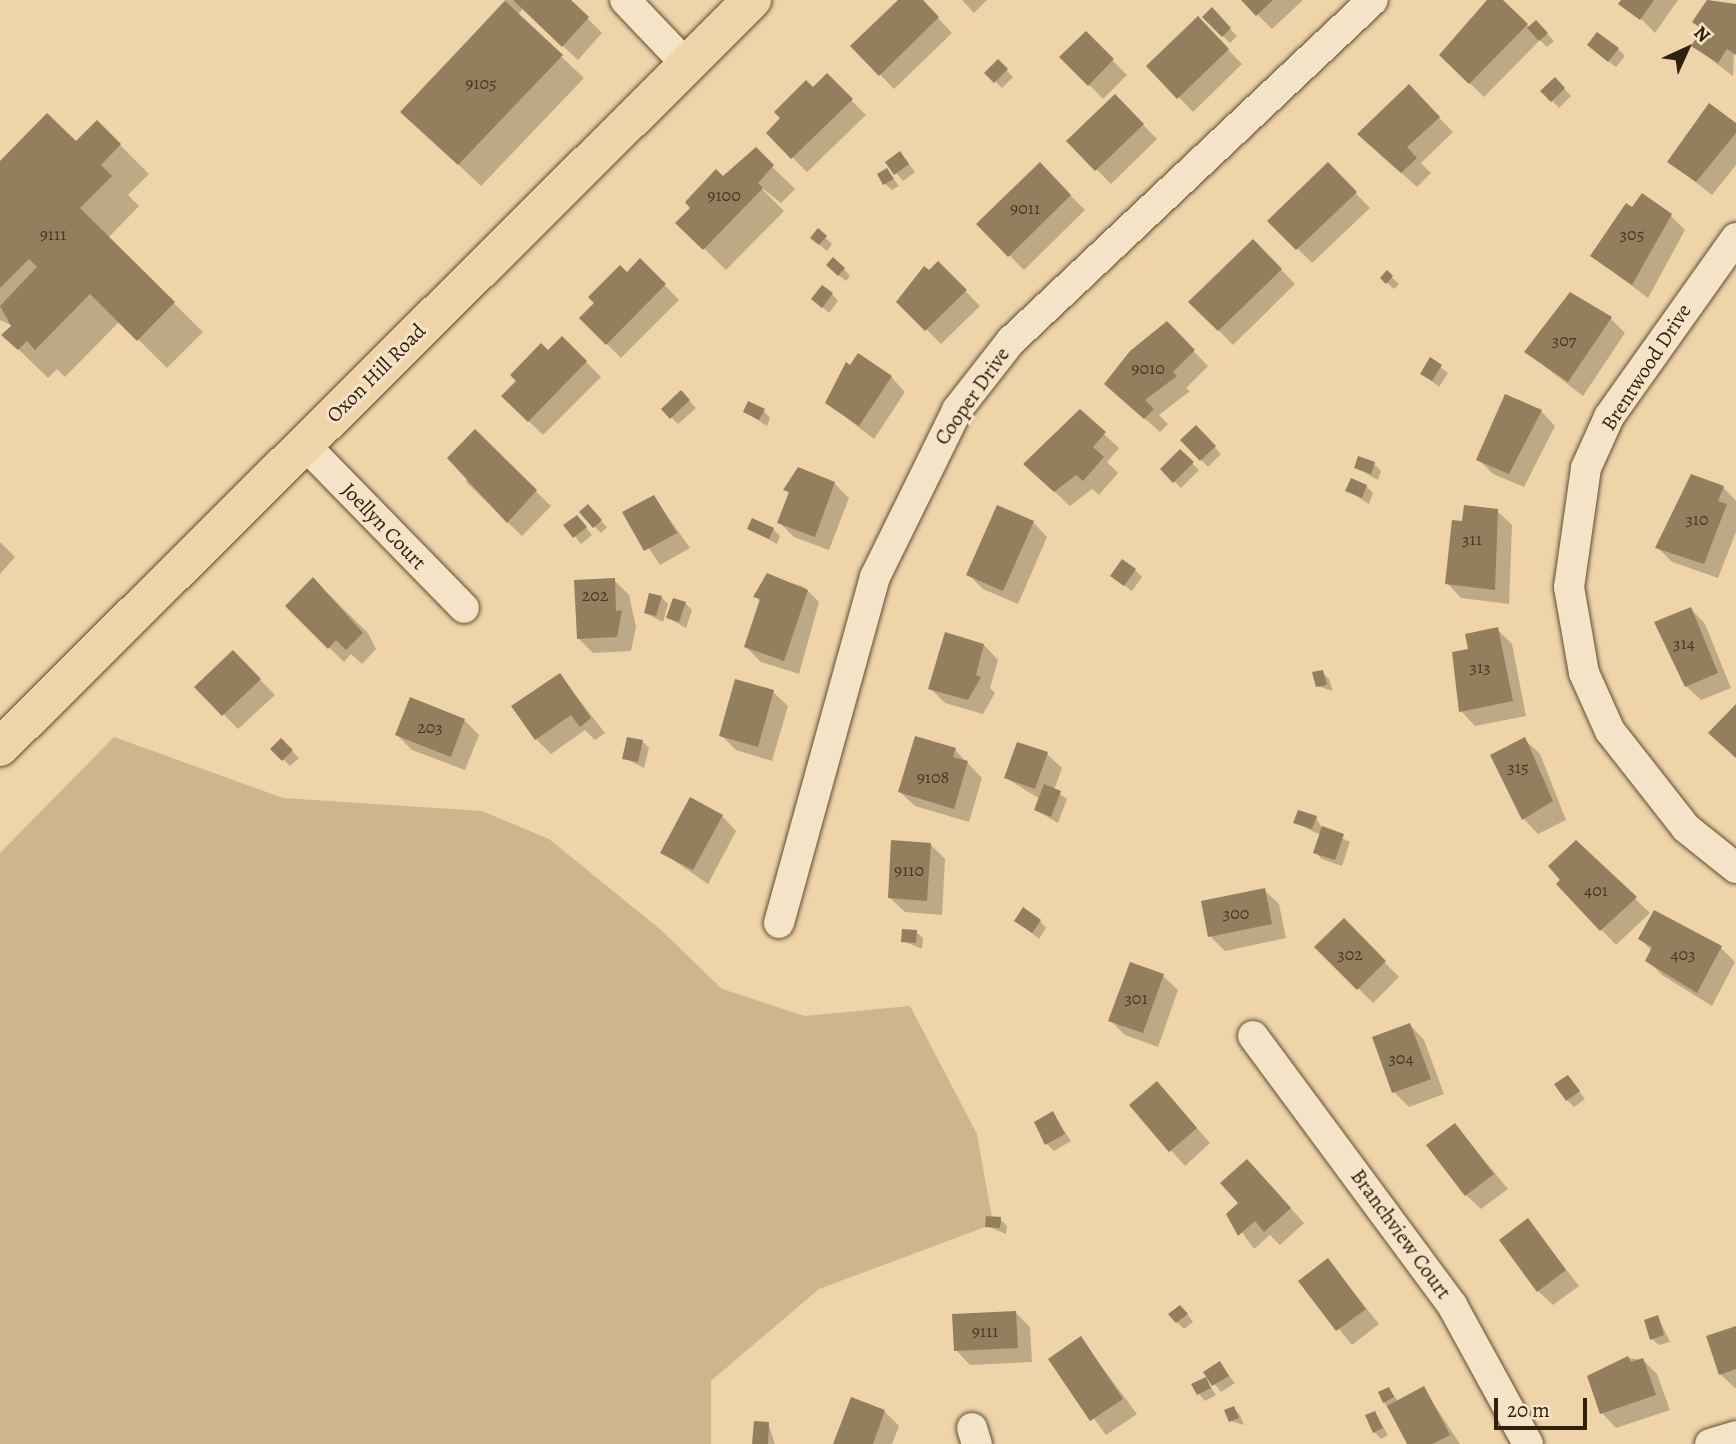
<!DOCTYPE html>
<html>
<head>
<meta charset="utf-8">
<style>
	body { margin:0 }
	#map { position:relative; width:1736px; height:1444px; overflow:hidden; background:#eed4a8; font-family:Alegreya,serif }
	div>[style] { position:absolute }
	.green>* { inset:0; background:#ceb58e }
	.shadow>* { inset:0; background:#0003 }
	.building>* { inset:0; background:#937e5e }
	.roads { filter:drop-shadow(0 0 2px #604d34) drop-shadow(0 0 2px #604d34) }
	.minor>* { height:30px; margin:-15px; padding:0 15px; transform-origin:15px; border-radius:15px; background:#f4e3c6 }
	.major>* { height:38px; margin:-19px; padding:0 19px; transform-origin:19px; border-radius:19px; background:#eed4a8 }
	span { translate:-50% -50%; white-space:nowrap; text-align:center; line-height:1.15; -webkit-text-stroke:6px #f4e3c6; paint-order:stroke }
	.number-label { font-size:18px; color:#493821 }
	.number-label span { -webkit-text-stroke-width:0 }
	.street-label { font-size:21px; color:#30200d }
	.north { position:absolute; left:1652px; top:14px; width:70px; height:70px; -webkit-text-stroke:5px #f4e3c6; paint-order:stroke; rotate:45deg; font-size:19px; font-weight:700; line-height:28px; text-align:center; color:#30200d }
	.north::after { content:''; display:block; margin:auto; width:24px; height:32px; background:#30200d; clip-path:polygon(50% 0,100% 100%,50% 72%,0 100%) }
	.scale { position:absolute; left:1494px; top:1398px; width:93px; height:32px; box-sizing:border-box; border:4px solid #30200d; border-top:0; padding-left:9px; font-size:21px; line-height:24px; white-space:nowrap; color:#30200d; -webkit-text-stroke:5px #f4e3c6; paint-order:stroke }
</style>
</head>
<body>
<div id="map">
	<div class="green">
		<i style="clip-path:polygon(114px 737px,283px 798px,482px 811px,549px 839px,661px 930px,722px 989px,805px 1016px,910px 1006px,977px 1134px,993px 1224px,819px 1289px,711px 1381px,711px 1444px,0 1444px,0 853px)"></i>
	</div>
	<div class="shadow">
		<i style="clip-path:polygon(505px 0,569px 0,602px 33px,578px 60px,523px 9px,517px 15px,584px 78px,481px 186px,403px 112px)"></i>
		<i style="clip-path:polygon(900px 0,921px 0,952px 33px,894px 89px,853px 46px)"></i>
		<i style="clip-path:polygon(962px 0,987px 0,974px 13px)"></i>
		<i style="clip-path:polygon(1243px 0,1303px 0,1272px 29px)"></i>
		<i style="clip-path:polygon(1490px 0,1501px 0,1530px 28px,1536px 22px,1554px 41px,1547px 47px,1540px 40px,1484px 97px,1441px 55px)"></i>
		<i style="clip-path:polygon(1623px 0,1678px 0,1655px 33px)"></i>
		<i style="clip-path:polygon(1709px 0,1736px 8px,1733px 76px,1693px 46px,1703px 31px,1694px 22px)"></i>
		<i style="clip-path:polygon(1212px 10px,1237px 36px,1230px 43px,1205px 17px)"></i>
		<i style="clip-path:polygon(1198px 19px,1242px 64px,1193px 112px,1149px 66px)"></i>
		<i style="clip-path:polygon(1086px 34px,1127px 75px,1103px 99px,1062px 57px)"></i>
		<i style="clip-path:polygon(1618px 49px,1625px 56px,1616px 67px,1596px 52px)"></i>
		<i style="clip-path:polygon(998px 62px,1013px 77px,1002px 88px,987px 73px)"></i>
		<i style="clip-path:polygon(827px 76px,866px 115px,807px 172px,768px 133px)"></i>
		<i style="clip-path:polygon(1555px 79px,1571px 96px,1559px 108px,1543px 91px)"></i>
		<i style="clip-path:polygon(1409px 87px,1453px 132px,1421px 163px,1431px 173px,1417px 187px,1374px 148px)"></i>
		<i style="clip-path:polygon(1115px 96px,1157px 139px,1111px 184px,1069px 141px)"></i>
		<i style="clip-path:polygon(97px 122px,149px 174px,128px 195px,139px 206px,108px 238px,203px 332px,167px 368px,120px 321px,65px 377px,57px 369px,48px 378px,4px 335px,13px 326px,0 320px,0 164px,76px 144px)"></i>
		<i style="clip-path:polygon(1736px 125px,1736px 165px,1712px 195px,1670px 162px)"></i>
		<i style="clip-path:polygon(755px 150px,795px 189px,781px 203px,756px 183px,784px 211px,726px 270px,678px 223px)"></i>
		<i style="clip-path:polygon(906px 160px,915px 172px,903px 181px,887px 162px)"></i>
		<i style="clip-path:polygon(1040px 165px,1085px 210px,1024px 270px,978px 224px)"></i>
		<i style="clip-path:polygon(1328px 165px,1370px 208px,1312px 263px,1270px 221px)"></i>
		<i style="clip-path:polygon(887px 170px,899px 186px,892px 190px,885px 184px)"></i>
		<i style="clip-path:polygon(1633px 209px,1670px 215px,1685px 230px,1648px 298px,1592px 256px)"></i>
		<i style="clip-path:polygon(818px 231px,832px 244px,827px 251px,819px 244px)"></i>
		<i style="clip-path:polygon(1253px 241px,1295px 284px,1233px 345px,1191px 302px)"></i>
		<i style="clip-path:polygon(640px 260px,679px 300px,621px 358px,581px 318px)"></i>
		<i style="clip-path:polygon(938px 263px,980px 306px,941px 344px,899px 302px)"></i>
		<i style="clip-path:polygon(844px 269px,850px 276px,846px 281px,835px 272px)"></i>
		<i style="clip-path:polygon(1387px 273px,1399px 284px,1394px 289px,1382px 278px)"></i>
		<i style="clip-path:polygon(832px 294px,838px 301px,829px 313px,820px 305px)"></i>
		<i style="clip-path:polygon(1611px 319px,1625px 333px,1583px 396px,1526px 352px,1542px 328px)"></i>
		<i style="clip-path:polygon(1167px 324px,1208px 366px,1186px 388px,1190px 391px,1159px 415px,1168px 424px,1160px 432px,1121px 398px)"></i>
		<i style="clip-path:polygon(562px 338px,601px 377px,543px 435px,503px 396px)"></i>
		<i style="clip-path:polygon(1431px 360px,1448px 373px,1439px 387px,1422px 373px)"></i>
		<i style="clip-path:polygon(891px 377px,905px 392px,874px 439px,827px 403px)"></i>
		<i style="clip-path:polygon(681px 392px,696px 408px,678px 424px,663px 409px)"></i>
		<i style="clip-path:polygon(764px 411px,770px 418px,767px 426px,745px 412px)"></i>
		<i style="clip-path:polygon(1541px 411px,1555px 426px,1524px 487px,1493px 474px,1478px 459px)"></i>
		<i style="clip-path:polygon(1080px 412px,1119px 448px,1107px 462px,1118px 473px,1099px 495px,1092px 489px,1070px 506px,1025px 464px)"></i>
		<i style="clip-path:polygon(1196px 427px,1221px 454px,1208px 467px,1182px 440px)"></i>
		<i style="clip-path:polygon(475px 432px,551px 506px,522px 536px,466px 482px)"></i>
		<i style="clip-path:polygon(1180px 451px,1199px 470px,1181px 488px,1162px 469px)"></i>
		<i style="clip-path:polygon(1374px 464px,1381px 471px,1378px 480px,1356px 468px)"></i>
		<i style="clip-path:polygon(834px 483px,849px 498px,829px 550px,794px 537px,779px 522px,790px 494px,785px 490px)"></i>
		<i style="clip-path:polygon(1366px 486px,1373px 493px,1369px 504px,1347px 490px)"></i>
		<i style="clip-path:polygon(1723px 487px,1736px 501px,1736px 532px,1718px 578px,1672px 562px,1657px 547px)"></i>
		<i style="clip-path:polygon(654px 497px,690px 548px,660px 565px,625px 513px)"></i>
		<i style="clip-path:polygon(587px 507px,607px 527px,601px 533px,581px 513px)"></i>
		<i style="clip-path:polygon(1497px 511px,1512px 525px,1509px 604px,1461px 598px,1447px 583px,1464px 523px)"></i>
		<i style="clip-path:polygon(1033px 522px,1047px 537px,1018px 604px,983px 589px,968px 574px)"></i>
		<i style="clip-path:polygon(583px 524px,592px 535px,581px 544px,566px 525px)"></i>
		<i style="clip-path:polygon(749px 529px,773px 529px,780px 536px,777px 544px)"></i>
		<i style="clip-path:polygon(0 542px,15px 557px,0 574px)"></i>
		<i style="clip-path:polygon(1135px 570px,1142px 577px,1132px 591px,1112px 576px)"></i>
		<i style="clip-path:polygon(768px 576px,804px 587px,819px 602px,799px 674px,761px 662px,746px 647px,761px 602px,755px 596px)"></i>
		<i style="clip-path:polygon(313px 579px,368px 633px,376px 649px,362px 664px,351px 654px,344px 662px,287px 606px)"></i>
		<i style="clip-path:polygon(614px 580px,629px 595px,636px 627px,631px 651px,593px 653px,578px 638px)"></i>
		<i style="clip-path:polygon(661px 597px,668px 604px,663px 622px,645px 613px)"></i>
		<i style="clip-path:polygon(685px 603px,692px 610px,686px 628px,668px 618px)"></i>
		<i style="clip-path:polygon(1691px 609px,1705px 624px,1731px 688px,1701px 700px,1686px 686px)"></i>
		<i style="clip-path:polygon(1497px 629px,1512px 644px,1526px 716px,1475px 726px,1461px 711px,1470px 651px)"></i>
		<i style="clip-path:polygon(984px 645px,998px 660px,990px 688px,995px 693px,983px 714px,945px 703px,930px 688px)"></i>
		<i style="clip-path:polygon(233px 652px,275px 695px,238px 729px,197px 687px)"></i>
		<i style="clip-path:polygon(1322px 672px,1329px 679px,1333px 691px,1317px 686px)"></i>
		<i style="clip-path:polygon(560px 675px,605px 733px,595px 740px,585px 730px,551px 754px,536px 739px)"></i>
		<i style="clip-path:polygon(773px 692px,788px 706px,772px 761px,736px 750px,721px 735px)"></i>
		<i style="clip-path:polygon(464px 720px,479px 735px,465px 770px,412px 750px,397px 735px)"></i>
		<i style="clip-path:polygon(281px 740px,299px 758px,290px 766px,273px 749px)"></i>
		<i style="clip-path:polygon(1525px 740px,1540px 754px,1566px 820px,1538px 834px,1524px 819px,1492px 756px)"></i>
		<i style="clip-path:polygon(642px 741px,649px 748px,644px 768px,624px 758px)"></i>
		<i style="clip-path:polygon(955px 750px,982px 778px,969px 822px,915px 806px,900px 792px)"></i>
		<i style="clip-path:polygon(1047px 754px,1062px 768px,1054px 790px,1067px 799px,1058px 823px,1036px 810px,1040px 799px,1006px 778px)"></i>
		<i style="clip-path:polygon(722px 816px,736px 831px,708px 884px,663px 853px)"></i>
		<i style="clip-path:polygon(1316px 817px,1322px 828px,1350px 842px,1342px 866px,1322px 859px,1315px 852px,1321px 835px,1295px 823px)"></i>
		<i style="clip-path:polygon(1576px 843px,1650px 913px,1616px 945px,1558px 884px)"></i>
		<i style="clip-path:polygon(930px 844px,945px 859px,942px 915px,905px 912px,890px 898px)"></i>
		<i style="clip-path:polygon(1264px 890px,1279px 904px,1286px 938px,1225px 951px,1210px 936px)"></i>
		<i style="clip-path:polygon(1016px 920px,1040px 921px,1046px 928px,1039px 939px)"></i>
		<i style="clip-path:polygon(1344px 921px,1399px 977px,1373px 1003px,1317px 947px)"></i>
		<i style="clip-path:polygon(916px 932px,923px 938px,922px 949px,903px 941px)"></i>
		<i style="clip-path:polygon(1640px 939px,1721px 948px,1735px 962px,1712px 1006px,1662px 975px,1647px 960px,1652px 951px)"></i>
		<i style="clip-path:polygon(1131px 964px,1163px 976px,1178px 990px,1158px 1047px,1125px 1035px,1110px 1020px)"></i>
		<i style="clip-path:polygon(1410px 1025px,1424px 1040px,1444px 1094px,1409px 1107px,1394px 1092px)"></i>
		<i style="clip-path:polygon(1568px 1077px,1585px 1099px,1574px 1107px,1567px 1100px)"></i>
		<i style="clip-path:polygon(1171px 1098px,1210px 1143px,1185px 1166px,1131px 1105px)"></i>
		<i style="clip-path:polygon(1053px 1114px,1071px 1141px,1054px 1151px,1047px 1144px)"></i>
		<i style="clip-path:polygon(1455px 1125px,1508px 1189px,1481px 1209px,1466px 1195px)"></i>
		<i style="clip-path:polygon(1262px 1176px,1304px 1223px,1280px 1245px,1270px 1235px,1254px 1249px,1229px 1214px)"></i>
		<i style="clip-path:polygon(1000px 1219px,1007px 1226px,1006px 1234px,987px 1226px)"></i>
		<i style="clip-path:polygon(1528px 1220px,1579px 1286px,1553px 1305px,1538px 1291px)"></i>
		<i style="clip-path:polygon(1328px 1261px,1379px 1324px,1352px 1345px,1300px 1281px)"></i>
		<i style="clip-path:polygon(1016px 1313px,1030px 1327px,1032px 1362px,970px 1365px,956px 1350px)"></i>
		<i style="clip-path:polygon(1187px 1314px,1193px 1322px,1184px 1329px,1177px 1322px)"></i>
		<i style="clip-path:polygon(1658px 1317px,1670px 1342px,1659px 1345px,1652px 1339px)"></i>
		<i style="clip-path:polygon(1736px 1327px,1736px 1388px,1735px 1388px,1720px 1374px)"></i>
		<i style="clip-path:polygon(1081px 1339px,1137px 1414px,1106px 1435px,1050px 1359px)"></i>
		<i style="clip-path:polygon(1628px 1358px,1643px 1360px,1657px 1374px,1670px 1410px,1616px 1428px,1602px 1413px)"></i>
		<i style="clip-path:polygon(1220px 1364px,1235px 1383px,1221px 1392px,1206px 1373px)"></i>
		<i style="clip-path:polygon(1205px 1379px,1216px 1395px,1205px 1401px,1199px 1394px)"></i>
		<i style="clip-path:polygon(1389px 1389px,1399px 1402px,1424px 1389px,1460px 1444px,1409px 1444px,1384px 1402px)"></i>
		<i style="clip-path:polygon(852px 1399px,885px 1412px,899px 1426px,892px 1444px,834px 1444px)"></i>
		<i style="clip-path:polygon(1233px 1408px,1240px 1415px,1244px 1425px,1231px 1421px)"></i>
		<i style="clip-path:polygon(1375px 1413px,1388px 1435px,1381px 1439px,1374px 1432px)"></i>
		<i style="clip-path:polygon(768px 1423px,775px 1444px,754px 1444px)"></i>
	</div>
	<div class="building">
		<i style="clip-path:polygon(513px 0,571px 0,589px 17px,562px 47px)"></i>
		<i style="clip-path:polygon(898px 0,923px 0,939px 17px,879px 76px,850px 46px)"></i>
		<i style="clip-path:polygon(1241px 0,1273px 0,1256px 16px)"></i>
		<i style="clip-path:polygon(1487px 0,1503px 0,1528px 24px,1469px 84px,1439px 55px)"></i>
		<i style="clip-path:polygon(1621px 0,1654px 0,1640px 20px,1618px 4px)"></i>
		<i style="clip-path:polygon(1707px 0,1736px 4px,1736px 55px,1727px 49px,1718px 63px,1691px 46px,1702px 29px,1692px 22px)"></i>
		<i style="clip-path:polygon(505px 1px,563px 55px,458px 165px,400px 112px)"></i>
		<i style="clip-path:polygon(1212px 7px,1231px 28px,1222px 37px,1202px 17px)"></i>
		<i style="clip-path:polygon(1198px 16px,1229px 49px,1177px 99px,1146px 66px)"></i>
		<i style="clip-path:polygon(1536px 20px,1548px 33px,1539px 41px,1527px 28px)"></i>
		<i style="clip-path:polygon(1086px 31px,1114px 59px,1088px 86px,1059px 57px)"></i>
		<i style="clip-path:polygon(1597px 32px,1619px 48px,1608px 62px,1587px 45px)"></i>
		<i style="clip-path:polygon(998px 59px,1008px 69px,994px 83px,984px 73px)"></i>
		<i style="clip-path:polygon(827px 73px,853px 99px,791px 159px,766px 133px,780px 118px,774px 112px,806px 80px,813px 87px)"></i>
		<i style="clip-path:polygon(1555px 77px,1565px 88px,1551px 102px,1540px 91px)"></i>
		<i style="clip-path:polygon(1409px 84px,1440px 117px,1407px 147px,1417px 158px,1401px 173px,1357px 134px)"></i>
		<i style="clip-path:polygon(1115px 94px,1144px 124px,1095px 171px,1066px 141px)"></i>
		<i style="clip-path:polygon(1709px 103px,1736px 123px,1736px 133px,1696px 182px,1667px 162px)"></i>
		<i style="clip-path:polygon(47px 113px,76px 141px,97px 120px,121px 144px,101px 165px,112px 176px,80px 208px,175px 302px,137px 341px,90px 294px,35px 350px,27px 341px,18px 350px,1px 335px,11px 326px,0 306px,37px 267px,29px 259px,0 288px,0 161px)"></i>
		<i style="clip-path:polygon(756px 147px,774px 165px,758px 183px,763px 188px,703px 250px,675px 223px,690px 208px,685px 202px,716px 169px,723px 176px)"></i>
		<i style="clip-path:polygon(900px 151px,909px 164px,894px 175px,885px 162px)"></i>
		<i style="clip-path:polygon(1040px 162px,1071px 195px,1008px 257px,976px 224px)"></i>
		<i style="clip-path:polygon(1328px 162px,1357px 192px,1296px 250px,1267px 221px)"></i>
		<i style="clip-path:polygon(887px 168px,894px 179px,883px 185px,877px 174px)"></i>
		<i style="clip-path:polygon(1642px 193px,1672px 214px,1632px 285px,1590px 256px,1626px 203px,1632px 207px)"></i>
		<i style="clip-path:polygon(818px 228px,827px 236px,819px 245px,810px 238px)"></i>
		<i style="clip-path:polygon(1253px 239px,1282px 269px,1218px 331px,1188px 302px)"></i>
		<i style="clip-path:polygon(833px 257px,845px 268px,838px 276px,826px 265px)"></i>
		<i style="clip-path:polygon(640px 258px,666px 284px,606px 345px,579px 318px,594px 303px,588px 297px,620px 265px,627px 272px)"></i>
		<i style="clip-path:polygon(938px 261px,967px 290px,925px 331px,896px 302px,924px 266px,929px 270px)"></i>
		<i style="clip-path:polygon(1387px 270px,1393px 276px,1386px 284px,1380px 278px)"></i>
		<i style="clip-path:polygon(822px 285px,833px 293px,822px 308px,811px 299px)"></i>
		<i style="clip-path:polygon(1570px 292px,1612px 317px,1568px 382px,1524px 352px)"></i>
		<i style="clip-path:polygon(1167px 321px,1195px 350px,1173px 372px,1177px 376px,1145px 400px,1154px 409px,1144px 419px,1104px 384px,1130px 351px)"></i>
		<i style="clip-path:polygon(562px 336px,587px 361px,528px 422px,501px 396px,516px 381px,510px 375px,541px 343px,548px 350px)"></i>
		<i style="clip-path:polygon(858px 353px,892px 376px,859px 426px,825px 403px,846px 362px,850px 365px)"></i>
		<i style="clip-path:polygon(1430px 357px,1442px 365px,1432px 381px,1420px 374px)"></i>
		<i style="clip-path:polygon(681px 390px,690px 400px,670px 419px,661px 409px)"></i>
		<i style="clip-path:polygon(1505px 394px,1542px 410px,1509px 474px,1476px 460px)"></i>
		<i style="clip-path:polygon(748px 401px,765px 409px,759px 420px,743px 412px)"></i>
		<i style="clip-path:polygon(1080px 409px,1106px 432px,1093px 447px,1104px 457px,1083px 481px,1076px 475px,1054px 492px,1023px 464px)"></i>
		<i style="clip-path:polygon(1196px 425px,1216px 446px,1200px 461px,1180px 440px)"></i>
		<i style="clip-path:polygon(475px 429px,537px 490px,507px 523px,447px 458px)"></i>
		<i style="clip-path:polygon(1180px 449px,1194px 462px,1173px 483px,1160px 469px)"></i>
		<i style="clip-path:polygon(1358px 456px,1375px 462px,1371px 474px,1354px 468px)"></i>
		<i style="clip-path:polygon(798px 467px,835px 482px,815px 537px,777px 523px,789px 492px,783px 490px)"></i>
		<i style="clip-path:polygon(1691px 474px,1724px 486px,1718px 501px,1727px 504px,1704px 564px,1655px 548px)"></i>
		<i style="clip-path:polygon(1351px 478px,1367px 485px,1362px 498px,1345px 491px)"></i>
		<i style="clip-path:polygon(654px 495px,677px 533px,644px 551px,622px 512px)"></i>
		<i style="clip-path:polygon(588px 504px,602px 520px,593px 528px,579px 512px)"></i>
		<i style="clip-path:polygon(997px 505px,1034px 521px,1003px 591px,966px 575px)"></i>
		<i style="clip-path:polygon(1464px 505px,1498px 509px,1495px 590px,1445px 584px,1452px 520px,1462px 521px)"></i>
		<i style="clip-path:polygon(577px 515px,587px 527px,573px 538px,563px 525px)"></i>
		<i style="clip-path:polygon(752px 518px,774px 528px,769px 539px,747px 529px)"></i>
		<i style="clip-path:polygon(1122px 559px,1136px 569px,1124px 586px,1110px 576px)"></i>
		<i style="clip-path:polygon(767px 573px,808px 590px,784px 661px,744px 647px,760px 599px,753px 597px)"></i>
		<i style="clip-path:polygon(313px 577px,363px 633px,346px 650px,336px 640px,328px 649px,285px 606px)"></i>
		<i style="clip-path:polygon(615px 578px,616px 611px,622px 610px,617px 637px,577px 639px,574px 580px)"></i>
		<i style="clip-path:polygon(649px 593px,662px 596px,656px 616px,644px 613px)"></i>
		<i style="clip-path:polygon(673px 598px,686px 602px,679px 622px,666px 618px)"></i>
		<i style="clip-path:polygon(1691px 607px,1718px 673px,1685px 687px,1654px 622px)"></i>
		<i style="clip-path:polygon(1498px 627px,1513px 701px,1459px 712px,1452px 652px,1468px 649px,1465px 634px)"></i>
		<i style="clip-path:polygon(945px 632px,984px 644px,976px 675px,981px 677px,968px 700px,928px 689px)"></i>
		<i style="clip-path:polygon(233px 650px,261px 679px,222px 716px,194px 687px)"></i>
		<i style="clip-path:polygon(1323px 670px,1327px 685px,1316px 687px,1312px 672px)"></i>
		<i style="clip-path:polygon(560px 673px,591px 718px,580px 727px,571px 715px,535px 740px,511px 706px)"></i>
		<i style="clip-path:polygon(735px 679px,774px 690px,758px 747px,719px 736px)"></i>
		<i style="clip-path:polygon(410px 697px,465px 719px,451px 757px,395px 735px)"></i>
		<i style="clip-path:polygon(1736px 704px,1736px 758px,1708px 733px)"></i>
		<i style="clip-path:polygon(915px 736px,956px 748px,953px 757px,968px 761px,954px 809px,898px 792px)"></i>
		<i style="clip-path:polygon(627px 737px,643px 740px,638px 762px,622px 759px)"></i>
		<i style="clip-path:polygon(1525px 737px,1553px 801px,1522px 820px,1490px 755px)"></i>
		<i style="clip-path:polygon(281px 738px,293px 750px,282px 761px,270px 749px)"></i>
		<i style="clip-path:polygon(1017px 742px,1048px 752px,1035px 789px,1004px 778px)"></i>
		<i style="clip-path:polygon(1044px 784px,1061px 791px,1051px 817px,1034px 810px)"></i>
		<i style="clip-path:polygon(690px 797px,723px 815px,693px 870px,660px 853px)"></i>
		<i style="clip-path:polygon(1298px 810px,1317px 816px,1312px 829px,1293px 823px)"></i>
		<i style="clip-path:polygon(1322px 826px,1344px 834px,1335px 860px,1313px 853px)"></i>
		<i style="clip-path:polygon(891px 840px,931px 843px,927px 901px,888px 898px)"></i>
		<i style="clip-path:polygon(1576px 840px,1637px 897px,1600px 931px,1556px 884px,1560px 880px,1548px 866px)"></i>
		<i style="clip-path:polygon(1265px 888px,1272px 924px,1208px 937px,1201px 901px)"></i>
		<i style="clip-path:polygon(1023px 907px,1041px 920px,1032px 933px,1014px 921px)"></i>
		<i style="clip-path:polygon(1654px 910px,1722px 946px,1697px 993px,1645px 961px,1652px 947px,1638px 939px)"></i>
		<i style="clip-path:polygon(1344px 918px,1386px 961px,1357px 990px,1314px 947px)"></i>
		<i style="clip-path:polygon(902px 929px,917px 930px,916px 943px,901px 942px)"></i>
		<i style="clip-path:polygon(1130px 962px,1164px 974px,1143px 1033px,1108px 1021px)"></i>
		<i style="clip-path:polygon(1410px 1023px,1431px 1079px,1392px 1093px,1372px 1037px)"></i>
		<i style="clip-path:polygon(1568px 1075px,1580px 1091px,1566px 1101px,1554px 1084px)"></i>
		<i style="clip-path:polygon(1157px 1081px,1197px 1128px,1169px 1152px,1129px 1105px)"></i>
		<i style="clip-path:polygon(1053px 1111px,1065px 1134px,1045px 1145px,1034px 1122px)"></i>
		<i style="clip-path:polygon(1455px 1123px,1494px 1174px,1465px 1196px,1426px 1145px)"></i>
		<i style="clip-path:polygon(1247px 1159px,1291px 1208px,1264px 1232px,1255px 1221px,1238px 1236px,1226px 1214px,1238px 1203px,1220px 1183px)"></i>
		<i style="clip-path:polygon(986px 1216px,1001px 1217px,1000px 1228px,985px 1227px)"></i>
		<i style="clip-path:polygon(1528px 1218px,1566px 1270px,1537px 1292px,1499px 1240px)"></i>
		<i style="clip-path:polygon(1328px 1258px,1366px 1309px,1336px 1331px,1298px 1281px)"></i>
		<i style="clip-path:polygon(1180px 1305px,1188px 1314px,1176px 1323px,1168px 1314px)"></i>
		<i style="clip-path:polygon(1016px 1311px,1018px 1348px,954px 1351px,952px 1314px)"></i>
		<i style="clip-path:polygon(1658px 1315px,1664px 1335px,1650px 1340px,1644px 1320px)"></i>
		<i style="clip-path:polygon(1736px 1326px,1736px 1369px,1719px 1375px,1706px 1336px)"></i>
		<i style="clip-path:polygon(1081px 1336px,1123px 1399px,1090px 1421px,1048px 1359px)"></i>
		<i style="clip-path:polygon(1628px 1356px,1631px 1362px,1643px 1358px,1656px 1395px,1600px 1414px,1587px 1376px)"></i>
		<i style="clip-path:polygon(1220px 1361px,1229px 1376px,1212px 1386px,1203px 1372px)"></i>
		<i style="clip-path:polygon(1206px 1377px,1211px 1388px,1197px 1395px,1191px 1384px)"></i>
		<i style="clip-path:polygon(1424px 1386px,1450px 1435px,1432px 1444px,1407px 1444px,1387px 1406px)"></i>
		<i style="clip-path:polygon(1389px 1387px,1394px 1397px,1383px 1403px,1378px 1392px)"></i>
		<i style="clip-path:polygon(851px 1397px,885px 1410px,873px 1444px,833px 1444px)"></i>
		<i style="clip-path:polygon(1234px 1406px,1239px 1418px,1229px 1422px,1224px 1410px)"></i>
		<i style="clip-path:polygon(1375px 1411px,1383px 1428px,1373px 1433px,1365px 1415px)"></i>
		<i style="clip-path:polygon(754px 1421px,769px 1422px,768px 1444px,752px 1444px)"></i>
	</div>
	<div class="roads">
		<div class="minor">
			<i style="left:625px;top:0;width:88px;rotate:46.4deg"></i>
			<i style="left:1736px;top:238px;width:219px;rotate:125.4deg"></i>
			<i style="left:1609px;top:417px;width:56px;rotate:114.3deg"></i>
			<i style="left:1586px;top:468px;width:120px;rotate:98.1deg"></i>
			<i style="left:1569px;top:587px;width:87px;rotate:80.1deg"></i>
			<i style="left:1584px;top:673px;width:64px;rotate:65.9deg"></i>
			<i style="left:1610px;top:731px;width:123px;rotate:51.9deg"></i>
			<i style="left:1686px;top:828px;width:64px;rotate:38.7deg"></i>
			<i style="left:304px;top:444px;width:229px;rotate:45.7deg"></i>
			<i style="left:779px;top:923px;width:359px;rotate:-74.5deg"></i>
			<i style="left:875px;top:577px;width:186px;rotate:-63.8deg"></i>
			<i style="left:957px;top:410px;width:88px;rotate:-52deg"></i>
			<i style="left:1011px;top:341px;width:497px;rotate:-43.3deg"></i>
			<i style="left:1253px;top:1036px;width:335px;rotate:53.5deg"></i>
			<i style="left:1452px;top:1305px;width:158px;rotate:61.3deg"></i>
			<i style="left:972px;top:1428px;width:17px;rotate:73deg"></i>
			<i style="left:1710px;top:1444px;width:27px;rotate:-17deg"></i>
		</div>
		<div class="major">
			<i style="left:0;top:747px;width:1060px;rotate:-44.81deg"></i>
		</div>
	</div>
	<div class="number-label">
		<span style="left:481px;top:83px">9105</span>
		<span style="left:724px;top:195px">9100</span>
		<span style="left:1025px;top:208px">9011</span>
		<span style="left:53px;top:234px">9111</span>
		<span style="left:1632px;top:234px">305</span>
		<span style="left:1564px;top:340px">307</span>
		<span style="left:1148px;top:368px">9010</span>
		<span style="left:1697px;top:519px">310</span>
		<span style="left:1472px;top:539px">311</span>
		<span style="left:595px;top:595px">202</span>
		<span style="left:1684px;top:643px">314</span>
		<span style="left:1480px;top:667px">313</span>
		<span style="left:430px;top:727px">203</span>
		<span style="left:1518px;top:767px">315</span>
		<span style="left:933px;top:777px">9108</span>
		<span style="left:909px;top:870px">9110</span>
		<span style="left:1596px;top:890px">401</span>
		<span style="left:1236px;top:913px">300</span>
		<span style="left:1350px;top:954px">302</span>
		<span style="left:1683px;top:954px">403</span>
		<span style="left:1136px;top:998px">301</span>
		<span style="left:1401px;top:1058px">304</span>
		<span style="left:985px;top:1331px">9111</span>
	</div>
	<div class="street-label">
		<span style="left:1646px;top:367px;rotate:-57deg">Brentwood Drive</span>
		<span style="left:376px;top:373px;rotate:-45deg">Oxon Hill Road</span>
		<span style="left:972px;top:396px;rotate:-55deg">Cooper Drive</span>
		<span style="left:384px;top:526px;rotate:46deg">Joellyn Court</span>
		<span style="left:1401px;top:1234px;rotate:54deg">Branchview Court</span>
	</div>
	<div class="north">N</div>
	<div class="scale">20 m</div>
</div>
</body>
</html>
